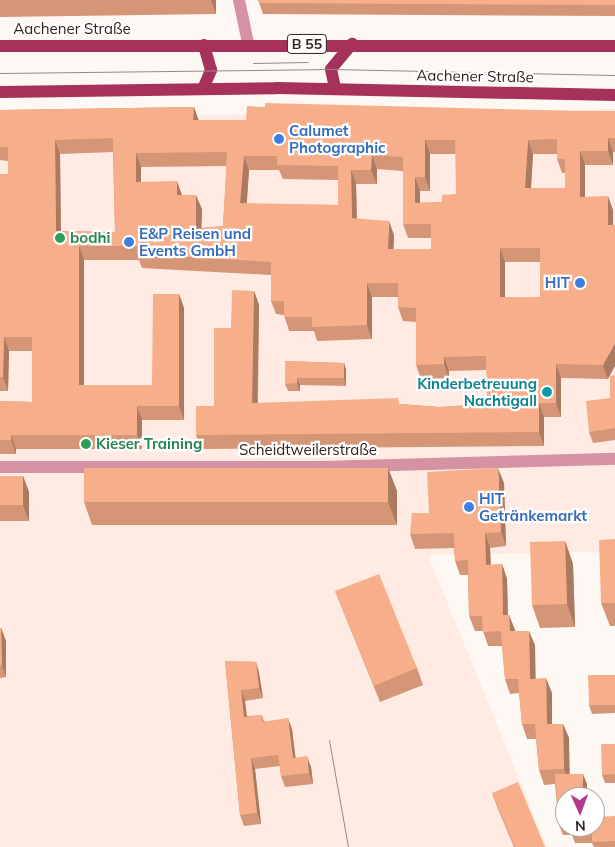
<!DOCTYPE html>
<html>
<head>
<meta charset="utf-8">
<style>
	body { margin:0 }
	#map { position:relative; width:615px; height:847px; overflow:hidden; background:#fef8f5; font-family:Mulish,sans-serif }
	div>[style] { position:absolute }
	.commercial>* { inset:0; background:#ffebe4 }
	.minor>* { height:12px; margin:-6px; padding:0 6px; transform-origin:6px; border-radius:6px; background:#d492a2 }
	.primary>* { height:12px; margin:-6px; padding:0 6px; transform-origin:6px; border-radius:6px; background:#a6325b }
	.tram>* { height:1px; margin:-0.5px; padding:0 0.5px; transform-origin:0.5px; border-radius:0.5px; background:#948b87 }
	.wall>* { inset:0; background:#d49677 }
	.shaded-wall>* { inset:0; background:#ac7a61 }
	.building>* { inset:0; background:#f6af8a }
	.dots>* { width:14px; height:14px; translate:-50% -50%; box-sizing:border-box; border:2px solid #fff; border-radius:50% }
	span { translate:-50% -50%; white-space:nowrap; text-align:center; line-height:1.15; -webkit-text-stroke:4.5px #fff; paint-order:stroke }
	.shield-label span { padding:1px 4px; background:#fff; border:1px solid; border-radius:4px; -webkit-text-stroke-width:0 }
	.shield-label { font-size:14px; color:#2f241e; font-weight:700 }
	.street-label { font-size:15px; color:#2f241e }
	.shop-label { font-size:15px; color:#366cbe; font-weight:700 }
	.left { translate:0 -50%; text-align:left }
	.right { translate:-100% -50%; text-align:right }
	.leisure-label { font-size:15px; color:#27864d; font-weight:700 }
	.culture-label { font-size:15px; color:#0d838f; font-weight:700 }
	.north { position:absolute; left:555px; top:787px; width:50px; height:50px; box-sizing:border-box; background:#fff; border:1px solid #aca7a5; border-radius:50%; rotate:178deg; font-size:14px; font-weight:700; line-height:20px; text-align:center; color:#2f241e }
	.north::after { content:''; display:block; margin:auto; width:18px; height:22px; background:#b4398c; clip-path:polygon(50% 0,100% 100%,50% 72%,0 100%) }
</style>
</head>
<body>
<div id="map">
	<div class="commercial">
		<i style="clip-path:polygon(615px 109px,615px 552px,428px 555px,547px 847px,0 847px,0 118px)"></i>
	</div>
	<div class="minor">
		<i style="left:239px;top:0;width:44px;rotate:78.2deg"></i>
		<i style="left:0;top:467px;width:322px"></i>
		<i style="left:322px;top:467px;width:293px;rotate:-1.6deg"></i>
	</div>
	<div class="primary">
		<i style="left:0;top:46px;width:615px"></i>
		<i style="left:335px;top:88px;width:19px;rotate:-102deg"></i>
		<i style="left:331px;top:69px;width:33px;rotate:-50deg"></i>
		<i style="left:203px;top:89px;width:21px;rotate:-67deg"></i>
		<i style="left:211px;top:70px;width:26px;rotate:-106deg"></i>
		<i style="left:0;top:92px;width:277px;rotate:-0.8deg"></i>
		<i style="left:277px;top:88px;width:338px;rotate:1.2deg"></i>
	</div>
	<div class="tram">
		<i style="left:253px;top:63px;width:55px;rotate:-1deg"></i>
		<i style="left:0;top:73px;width:331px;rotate:-0.7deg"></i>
		<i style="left:331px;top:69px;width:284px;rotate:1.2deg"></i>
		<i style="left:329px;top:740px;width:109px;rotate:79.9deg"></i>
	</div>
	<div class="wall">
		<i style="clip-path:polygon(0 0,216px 0,216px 14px,0 17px)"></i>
		<i style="clip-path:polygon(258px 0,615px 0,615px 16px,263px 14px)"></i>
		<i style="clip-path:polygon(evenodd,194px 107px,198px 120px,246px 120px,580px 111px,615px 111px,615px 152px,613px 152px,613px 165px,585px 165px,585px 197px,613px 210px,608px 379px,561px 378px,561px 417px,544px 417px,544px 446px,201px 449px,196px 435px,214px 406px,231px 328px,254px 291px,259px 305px,258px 403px,401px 404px,439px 407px,487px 404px,487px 370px,449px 371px,449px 378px,421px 379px,416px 365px,416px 322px,403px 321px,398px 307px,398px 297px,372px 297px,372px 339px,317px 341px,314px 331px,289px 331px,284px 315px,276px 314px,271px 301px,271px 275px,142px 268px,139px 260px,84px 260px,84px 385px,152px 385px,179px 294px,184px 308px,184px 420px,142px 420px,142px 449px,16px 449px,16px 454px,0 454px,0 401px,32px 402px,32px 351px,9px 351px,8px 391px,0 391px,0 174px,8px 174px,8px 161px,0 160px,0 110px,194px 107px,113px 152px,115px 232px,61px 231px,60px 154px,113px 152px,194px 107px,430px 154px,456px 154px,456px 194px,442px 202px,420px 203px,420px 191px,430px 191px,430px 154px,194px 107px,533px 154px,557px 154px,557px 159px,562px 173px,565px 173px,565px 188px,531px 188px,533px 154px,194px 107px,227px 166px,223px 226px,201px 228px,202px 209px,182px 195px,141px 182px,141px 167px,227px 166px,194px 107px,377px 169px,403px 171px,403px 224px,408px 238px,431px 238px,431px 249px,393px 249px,394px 235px,357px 219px,356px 184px,377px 184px,377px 169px,194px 107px,249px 170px,279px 170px,283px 179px,338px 180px,338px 205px,246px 204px,249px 170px,194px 107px,505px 262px,540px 262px,540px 297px,505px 297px,505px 262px)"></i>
		<i style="clip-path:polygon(285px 361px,344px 363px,346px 370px,346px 386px,300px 385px,300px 391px,288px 391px,285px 384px)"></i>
		<i style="clip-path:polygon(615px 375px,615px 440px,593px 443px,589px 432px,610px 398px)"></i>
		<i style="clip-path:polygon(388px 468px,397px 491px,397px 525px,92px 525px,84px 502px)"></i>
		<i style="clip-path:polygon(0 476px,23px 476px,29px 492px,29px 521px,0 521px)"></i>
		<i style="clip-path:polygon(504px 483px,506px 546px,490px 548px,491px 565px,502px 564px,507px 579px,508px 615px,509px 615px,515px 631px,535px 645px,535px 678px,552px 693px,552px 724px,563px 724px,569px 738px,569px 774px,587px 784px,565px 797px,565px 827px,595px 827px,615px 816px,615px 847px,594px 847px,592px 843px,575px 843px,572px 835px,563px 835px,559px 825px,555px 784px,544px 785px,539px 770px,536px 739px,527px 739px,522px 724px,519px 693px,510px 694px,505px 679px,502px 646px,488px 646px,483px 631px,475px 631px,469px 616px,468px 575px,460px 575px,455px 561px,454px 548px,415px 549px,410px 534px,429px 513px)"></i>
		<i style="clip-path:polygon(615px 539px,615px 626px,610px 626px,601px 603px)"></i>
		<i style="clip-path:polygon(565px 541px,573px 564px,575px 627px,540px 628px,532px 605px)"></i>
		<i style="clip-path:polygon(335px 591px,417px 668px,423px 685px,380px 702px)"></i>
		<i style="clip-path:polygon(0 628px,1px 628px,6px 641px,6px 677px,0 678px)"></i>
		<i style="clip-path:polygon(225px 661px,256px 662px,259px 673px,263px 698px,245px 701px,247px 716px,262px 715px,264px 721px,292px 729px,295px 758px,311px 767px,313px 784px,285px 787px,281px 776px,280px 766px,255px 769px,261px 824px,244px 826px,240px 815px)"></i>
		<i style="clip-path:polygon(615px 675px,615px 713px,592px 714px,589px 705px)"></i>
		<i style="clip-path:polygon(615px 744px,615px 783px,605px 783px,602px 775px)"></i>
		<i style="clip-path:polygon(492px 793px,545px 847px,514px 847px,498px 809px)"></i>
	</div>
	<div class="shaded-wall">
		<i style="clip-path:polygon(211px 0,216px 0,216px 14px)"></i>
		<i style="clip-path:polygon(194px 107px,199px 121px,193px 120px)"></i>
		<i style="clip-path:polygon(608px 138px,613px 152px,613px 165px,608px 151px)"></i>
		<i style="clip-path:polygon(55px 140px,60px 154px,61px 245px,56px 231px)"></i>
		<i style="clip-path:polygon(425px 140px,430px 154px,430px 191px,425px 177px)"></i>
		<i style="clip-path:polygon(528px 140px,533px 154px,530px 202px,525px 188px)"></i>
		<i style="clip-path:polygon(580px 151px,585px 165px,585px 211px,580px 197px)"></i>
		<i style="clip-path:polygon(136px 153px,141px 167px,141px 196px,136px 182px)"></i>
		<i style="clip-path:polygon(372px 155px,377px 169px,377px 184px,371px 170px)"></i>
		<i style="clip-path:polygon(244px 156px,249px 170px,246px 217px,240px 203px)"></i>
		<i style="clip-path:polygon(351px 170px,356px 184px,357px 232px,352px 218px)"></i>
		<i style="clip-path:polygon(415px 177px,420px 191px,420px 217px,415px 203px)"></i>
		<i style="clip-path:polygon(177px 181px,182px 195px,177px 195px)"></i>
		<i style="clip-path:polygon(196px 195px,202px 209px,201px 243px,196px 229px)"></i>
		<i style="clip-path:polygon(608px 196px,613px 210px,613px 239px,608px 225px)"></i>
		<i style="clip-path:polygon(389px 221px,394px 235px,393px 263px,388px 249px)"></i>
		<i style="clip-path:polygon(79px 246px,84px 260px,84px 399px,79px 385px)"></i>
		<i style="clip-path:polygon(500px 248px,505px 262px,505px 311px,500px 297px)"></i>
		<i style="clip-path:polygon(367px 283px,372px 297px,372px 339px,367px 325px)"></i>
		<i style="clip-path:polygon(254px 291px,259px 305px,257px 417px,252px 403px)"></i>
		<i style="clip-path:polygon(179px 294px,184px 308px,184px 420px,179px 406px)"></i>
		<i style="clip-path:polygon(4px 337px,9px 351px,8px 391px,3px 377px)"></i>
		<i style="clip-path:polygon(615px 343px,615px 366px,608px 379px,603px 365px)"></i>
		<i style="clip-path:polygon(444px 357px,449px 371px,449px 378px,444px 364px)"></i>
		<i style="clip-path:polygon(344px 363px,346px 370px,346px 386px,344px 378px)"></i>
		<i style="clip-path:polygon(556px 364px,561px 378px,561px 417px,556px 403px)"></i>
		<i style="clip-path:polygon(297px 378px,300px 385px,300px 391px,297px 383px)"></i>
		<i style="clip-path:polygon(539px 403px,544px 417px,544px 446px,539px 432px)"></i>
		<i style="clip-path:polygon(137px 406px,142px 420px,142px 449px,137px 435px)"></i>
		<i style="clip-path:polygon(11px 435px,16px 449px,16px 454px,11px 440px)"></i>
		<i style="clip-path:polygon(388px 468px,397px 491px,397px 525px,388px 502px)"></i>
		<i style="clip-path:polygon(498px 468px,504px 483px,506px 546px,501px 532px)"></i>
		<i style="clip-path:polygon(23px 476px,29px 492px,29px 521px,23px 505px)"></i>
		<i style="clip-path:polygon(485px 533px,490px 548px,491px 580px,486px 565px)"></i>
		<i style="clip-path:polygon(565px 541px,573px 564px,575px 627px,567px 604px)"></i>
		<i style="clip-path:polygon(502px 564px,507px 579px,508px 630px,503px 615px)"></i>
		<i style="clip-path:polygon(509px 615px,515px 630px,515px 646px,510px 631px)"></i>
		<i style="clip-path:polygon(1px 628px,6px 641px,6px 677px,2px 665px)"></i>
		<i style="clip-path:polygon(529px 631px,535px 645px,536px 693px,530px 679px)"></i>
		<i style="clip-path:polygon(256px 662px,259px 673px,263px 698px,259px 688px)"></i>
		<i style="clip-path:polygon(546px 678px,552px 693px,552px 739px,547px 724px)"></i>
		<i style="clip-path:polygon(241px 690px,245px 701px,248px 728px,244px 717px)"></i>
		<i style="clip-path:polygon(288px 718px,292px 729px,297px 769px,293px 758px)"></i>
		<i style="clip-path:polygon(563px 724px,569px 738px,570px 784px,564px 769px)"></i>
		<i style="clip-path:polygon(307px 756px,311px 767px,313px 784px,309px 773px)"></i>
		<i style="clip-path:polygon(251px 758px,255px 769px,261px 824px,257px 813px)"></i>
		<i style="clip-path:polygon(583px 774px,587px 784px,587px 797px,582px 797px)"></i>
	</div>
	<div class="building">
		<i style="clip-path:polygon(258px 0,615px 0,615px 5px,259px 3px)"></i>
		<i style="clip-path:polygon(evenodd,265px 103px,580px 111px,615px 111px,615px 138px,608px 138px,608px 151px,580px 151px,580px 197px,608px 196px,608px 225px,615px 225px,615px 343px,603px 365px,556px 364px,556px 403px,539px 403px,539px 432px,196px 435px,196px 406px,214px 406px,214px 328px,231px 328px,232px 290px,254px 291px,252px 403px,398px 398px,399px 404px,439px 407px,487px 404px,486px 356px,444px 357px,444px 364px,416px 365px,416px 308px,398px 307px,398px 283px,367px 283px,367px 325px,312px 327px,312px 317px,284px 317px,284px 301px,271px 301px,271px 262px,137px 254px,137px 246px,79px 246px,79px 385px,152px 385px,153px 294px,179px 294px,179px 406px,137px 406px,137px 435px,11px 435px,11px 440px,0 440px,0 401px,32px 402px,32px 337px,4px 337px,3px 377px,0 377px,0 174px,8px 174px,8px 147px,0 147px,0 110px,194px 107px,193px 120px,246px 120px,247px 106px,265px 107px,265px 103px,113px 138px,115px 232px,56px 231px,55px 140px,113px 138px,265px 103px,557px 139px,557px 159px,565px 159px,565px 188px,525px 188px,528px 140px,557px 139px,265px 103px,425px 140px,455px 140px,456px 194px,442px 195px,442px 202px,415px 203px,415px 177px,425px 177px,425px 140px,265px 103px,227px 152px,223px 226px,196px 229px,196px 195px,177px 195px,177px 181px,136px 182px,136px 153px,227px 152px,265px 103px,372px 155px,403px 157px,403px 224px,431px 224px,431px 249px,388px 249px,389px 221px,352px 218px,351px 170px,371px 170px,372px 155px,265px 103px,244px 156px,277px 156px,277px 165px,338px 166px,338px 205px,240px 203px,244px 156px,265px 103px,500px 248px,540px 248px,540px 297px,500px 297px,500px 248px)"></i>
		<i style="clip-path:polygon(285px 361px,344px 363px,344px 378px,297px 378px,297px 383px,285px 384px)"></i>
		<i style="clip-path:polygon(615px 375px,615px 428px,589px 432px,586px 401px,610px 398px,610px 376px)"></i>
		<i style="clip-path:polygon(84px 468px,388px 468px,388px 502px,84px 502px)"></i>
		<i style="clip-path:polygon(498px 468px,501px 532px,485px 533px,486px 565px,502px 564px,503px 615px,509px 615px,510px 631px,529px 631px,530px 679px,546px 678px,547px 724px,563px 724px,564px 769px,539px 770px,535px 724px,522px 724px,518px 679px,505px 679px,501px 631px,483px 632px,482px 616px,469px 616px,468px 560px,455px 561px,454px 533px,410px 534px,412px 513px,429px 513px,427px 472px)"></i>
		<i style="clip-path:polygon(0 476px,23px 476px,23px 505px,0 505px)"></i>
		<i style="clip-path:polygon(615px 539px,615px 603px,601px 603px,599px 540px)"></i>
		<i style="clip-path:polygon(565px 541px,567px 604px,532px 605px,530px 542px)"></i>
		<i style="clip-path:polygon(379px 574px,417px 668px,374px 686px,335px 591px)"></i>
		<i style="clip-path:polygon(0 628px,1px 628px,2px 665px,0 665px)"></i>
		<i style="clip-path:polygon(225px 661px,256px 662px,259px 688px,241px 690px,244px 717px,262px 715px,262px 722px,288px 718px,293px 758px,307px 756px,309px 773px,281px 776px,278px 755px,251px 758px,257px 813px,240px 815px)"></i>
		<i style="clip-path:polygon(588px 675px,615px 675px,615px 705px,589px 705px)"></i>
		<i style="clip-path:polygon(601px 744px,615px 744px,615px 774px,602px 775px)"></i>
		<i style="clip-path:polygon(555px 774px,583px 774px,582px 797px,565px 797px,565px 824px,559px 825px)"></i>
		<i style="clip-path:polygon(518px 782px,545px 847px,515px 847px,492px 793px)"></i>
		<i style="clip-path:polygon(615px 816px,615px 841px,592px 842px,592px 832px,571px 833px,571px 827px,595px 827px,595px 817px)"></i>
	</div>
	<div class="dots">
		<i style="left:279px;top:139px;background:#3f7fe0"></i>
		<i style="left:60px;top:238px;background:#2e9e5b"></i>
		<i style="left:129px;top:242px;background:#3f7fe0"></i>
		<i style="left:580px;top:283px;background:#3f7fe0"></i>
		<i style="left:547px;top:392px;background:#0f9aa8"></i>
		<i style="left:86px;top:444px;background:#2e9e5b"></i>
		<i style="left:469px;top:507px;background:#3f7fe0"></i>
	</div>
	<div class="shield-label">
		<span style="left:307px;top:44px">B 55</span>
	</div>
	<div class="street-label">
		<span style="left:72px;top:29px">Aachener Straße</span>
		<span style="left:475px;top:76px;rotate:1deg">Aachener Straße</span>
		<span style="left:308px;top:450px">Scheidtweilerstraße</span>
	</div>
	<div class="shop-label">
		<span class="left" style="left:289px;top:139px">Calumet<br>Photographic</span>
		<span class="left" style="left:139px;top:242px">E&amp;P Reisen und<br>Events GmbH</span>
		<span class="right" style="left:570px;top:283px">HIT</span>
		<span class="left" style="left:479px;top:507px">HIT<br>Getränkemarkt</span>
	</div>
	<div class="leisure-label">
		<span class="left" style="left:70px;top:238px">bodhi</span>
		<span class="left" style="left:96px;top:444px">Kieser Training</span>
	</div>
	<div class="culture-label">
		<span class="right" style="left:537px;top:392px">Kinderbetreuung<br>Nachtigall</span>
	</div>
	<div class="north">N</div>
</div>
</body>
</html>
